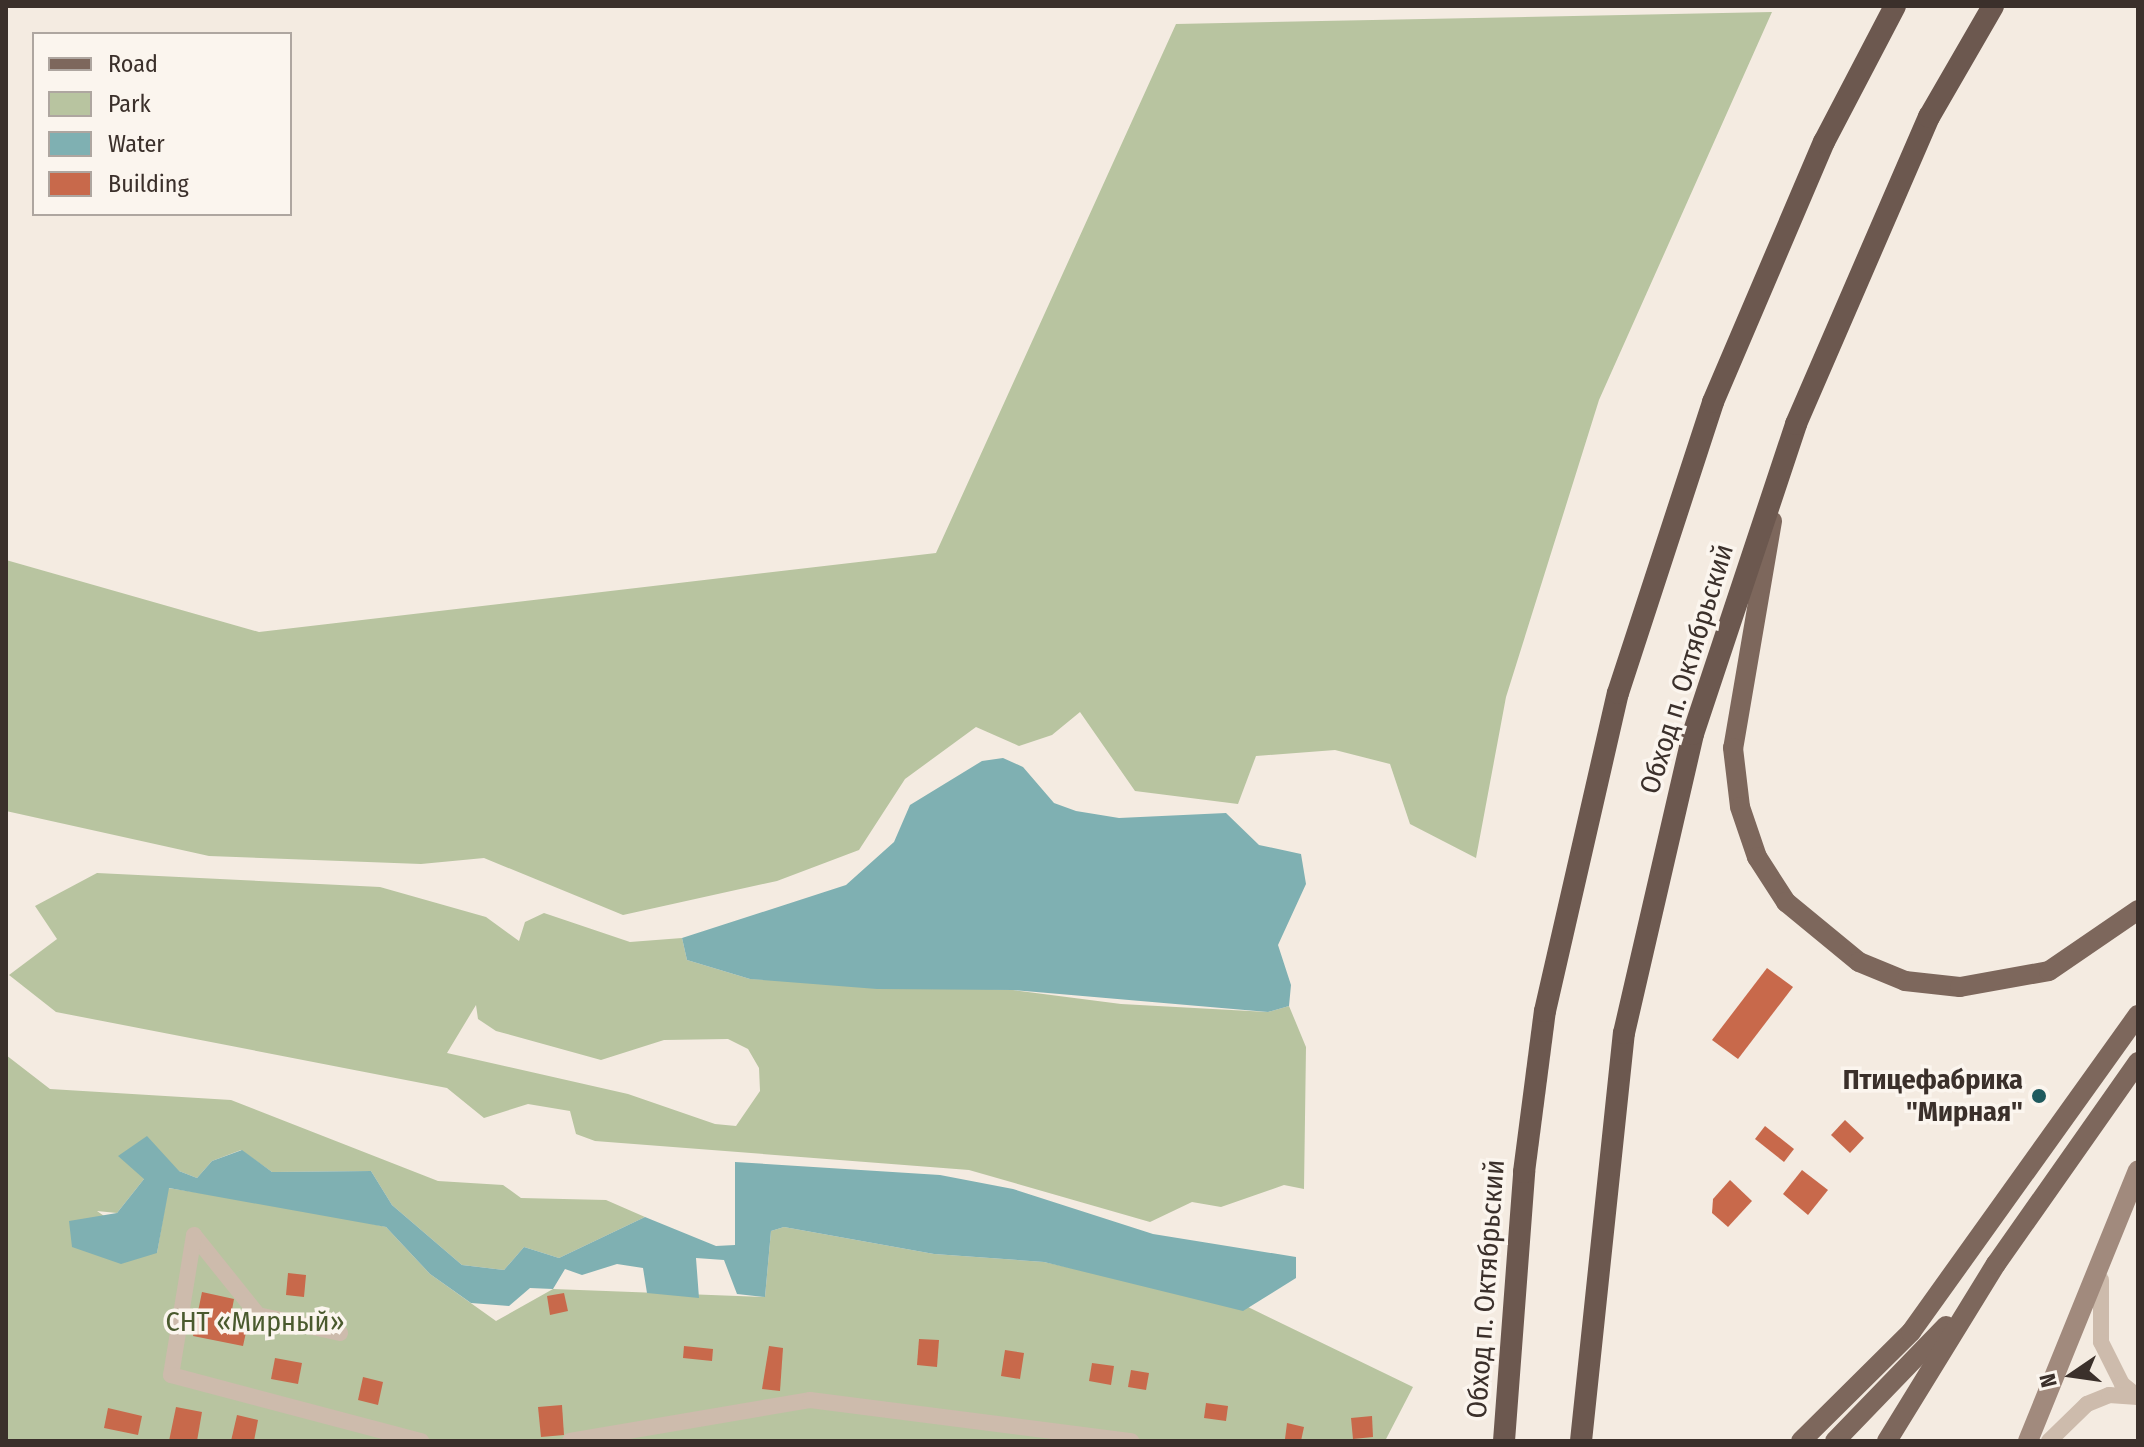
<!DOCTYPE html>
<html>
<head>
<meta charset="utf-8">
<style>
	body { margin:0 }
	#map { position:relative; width:2144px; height:1447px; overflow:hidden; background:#f4ebe1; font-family:"Fira Sans Condensed",sans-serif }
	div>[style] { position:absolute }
	.green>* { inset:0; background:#b8c4a0 }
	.water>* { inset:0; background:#7fb0b2 }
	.building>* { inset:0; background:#c8694b }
	.minor>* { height:16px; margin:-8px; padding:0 8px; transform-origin:8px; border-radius:8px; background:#cdbbac }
	.secondary>* { height:20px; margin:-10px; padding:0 10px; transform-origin:10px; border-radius:10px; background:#a18a7d }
	.primary>* { height:20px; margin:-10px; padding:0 10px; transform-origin:10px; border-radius:10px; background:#7d675c }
	.trunk>* { height:22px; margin:-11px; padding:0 11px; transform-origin:11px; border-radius:11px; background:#6c584f }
	.dots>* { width:22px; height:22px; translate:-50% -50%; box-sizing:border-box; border:4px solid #fbf5ee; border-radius:50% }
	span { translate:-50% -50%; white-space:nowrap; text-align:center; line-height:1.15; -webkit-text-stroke:7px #fbf5ee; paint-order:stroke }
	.street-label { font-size:28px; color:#3b302b }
	.poi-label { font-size:28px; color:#3b302b; font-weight:700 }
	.right { translate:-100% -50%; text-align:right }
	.park-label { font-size:28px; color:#4a5a2e }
	.frame { position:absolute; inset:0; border:8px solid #3b302b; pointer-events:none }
	.legend { position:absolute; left:32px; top:32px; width:260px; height:184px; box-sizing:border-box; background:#fbf5ee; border:2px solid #aea6a0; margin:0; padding:10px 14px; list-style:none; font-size:24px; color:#3b302b }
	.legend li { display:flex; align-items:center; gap:16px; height:40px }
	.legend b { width:40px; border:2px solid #aea6a0 }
	.north { position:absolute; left:2032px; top:1335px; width:80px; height:80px; -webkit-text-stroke:6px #fbf5ee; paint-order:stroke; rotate:257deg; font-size:22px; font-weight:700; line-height:32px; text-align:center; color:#3b302b }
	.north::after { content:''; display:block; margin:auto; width:28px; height:36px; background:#3b302b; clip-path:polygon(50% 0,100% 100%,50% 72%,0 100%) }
</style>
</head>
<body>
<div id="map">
	<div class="green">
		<i style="clip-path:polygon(1772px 12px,1599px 400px,1506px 697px,1476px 858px,1410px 824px,1390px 764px,1335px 750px,1256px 756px,1238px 804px,1135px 791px,1080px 712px,1052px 735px,1019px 746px,976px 727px,905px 779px,859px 850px,777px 881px,623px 915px,484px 858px,421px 864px,209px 856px,6px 811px,6px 560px,259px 632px,936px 553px,1176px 24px)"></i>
		<i style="clip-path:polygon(evenodd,97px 873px,380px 887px,486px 917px,519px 941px,525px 922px,544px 913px,630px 942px,682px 938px,687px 960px,750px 979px,1013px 990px,1121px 1004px,1268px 1012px,1289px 1006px,1306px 1047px,1304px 1189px,1284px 1185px,1221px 1207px,1192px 1202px,1150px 1222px,969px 1170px,595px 1141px,576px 1134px,570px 1111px,528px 1104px,484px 1118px,447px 1088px,56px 1012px,9px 975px,57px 939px,35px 906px,97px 873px,476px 1005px,478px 1019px,496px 1031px,601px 1060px,664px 1040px,728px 1039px,748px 1049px,759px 1068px,760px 1091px,736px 1126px,715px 1124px,628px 1094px,447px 1053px,476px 1005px)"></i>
		<i style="clip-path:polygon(6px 1055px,50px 1089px,231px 1100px,438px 1181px,503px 1185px,521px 1198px,606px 1200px,645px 1217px,559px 1258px,524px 1247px,504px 1270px,462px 1265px,392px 1205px,371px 1171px,272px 1172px,241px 1150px,212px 1161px,197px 1178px,179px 1171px,144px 1179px,117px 1213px,97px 1211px,157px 1253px,168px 1188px,312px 1210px,386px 1227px,430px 1274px,496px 1321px,553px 1289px,765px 1297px,771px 1231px,784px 1227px,934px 1254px,1044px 1262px,1248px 1307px,1413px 1387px,1385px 1441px,6px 1441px)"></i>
	</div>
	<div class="water">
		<i style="clip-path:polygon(1003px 758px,1023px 767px,1054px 803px,1076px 811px,1119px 818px,1226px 813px,1259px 845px,1301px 854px,1306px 884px,1278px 945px,1291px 985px,1289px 1006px,1268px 1012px,1013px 990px,877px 989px,750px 979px,687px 960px,682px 938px,846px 885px,894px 842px,910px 805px,982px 761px)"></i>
		<i style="clip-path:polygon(147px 1136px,179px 1171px,197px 1178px,212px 1161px,242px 1150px,272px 1172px,371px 1171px,392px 1205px,462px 1265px,504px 1270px,524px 1247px,559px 1258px,645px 1217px,716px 1246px,735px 1245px,735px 1162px,940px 1175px,1013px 1189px,1153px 1234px,1296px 1257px,1296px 1278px,1243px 1311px,1044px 1262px,934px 1254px,784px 1227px,771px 1231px,765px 1297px,737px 1294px,724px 1260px,696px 1258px,699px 1298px,647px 1293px,643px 1268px,617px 1264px,582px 1275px,565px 1269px,553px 1289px,530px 1288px,509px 1306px,471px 1303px,430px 1274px,386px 1227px,169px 1188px,157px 1253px,121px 1264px,72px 1247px,69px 1221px,117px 1213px,144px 1179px,118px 1156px)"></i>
	</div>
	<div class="building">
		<i style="clip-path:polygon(1767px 968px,1793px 987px,1738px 1059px,1712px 1040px)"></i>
		<i style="clip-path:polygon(1845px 1120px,1864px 1138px,1850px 1153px,1831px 1135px)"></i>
		<i style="clip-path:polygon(1765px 1126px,1794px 1149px,1784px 1162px,1755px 1139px)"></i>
		<i style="clip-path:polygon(1802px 1170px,1828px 1190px,1808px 1215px,1783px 1194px)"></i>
		<i style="clip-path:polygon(1730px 1180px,1752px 1201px,1728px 1227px,1712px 1213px,1713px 1199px)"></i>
		<i style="clip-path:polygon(288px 1273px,306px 1275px,304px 1297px,286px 1295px)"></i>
		<i style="clip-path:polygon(202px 1292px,234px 1299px,231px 1315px,249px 1319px,243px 1346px,193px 1336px)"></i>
		<i style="clip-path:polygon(564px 1293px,568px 1311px,550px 1315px,547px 1296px)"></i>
		<i style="clip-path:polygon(919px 1339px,939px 1340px,937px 1367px,917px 1365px)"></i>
		<i style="clip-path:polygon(684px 1346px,713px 1349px,712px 1361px,683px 1358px)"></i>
		<i style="clip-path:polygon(769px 1346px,783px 1348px,780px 1391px,762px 1389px)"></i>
		<i style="clip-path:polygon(1005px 1350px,1024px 1353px,1020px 1379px,1001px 1376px)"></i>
		<i style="clip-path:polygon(275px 1358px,302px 1363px,298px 1384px,271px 1379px)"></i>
		<i style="clip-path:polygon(1092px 1363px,1114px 1366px,1111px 1385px,1089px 1381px)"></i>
		<i style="clip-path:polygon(1131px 1370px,1149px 1373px,1146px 1390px,1128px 1387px)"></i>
		<i style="clip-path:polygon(363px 1377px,383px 1382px,378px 1405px,358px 1400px)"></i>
		<i style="clip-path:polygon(1206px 1403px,1228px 1406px,1226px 1421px,1204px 1418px)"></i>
		<i style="clip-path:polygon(562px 1405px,564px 1435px,541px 1437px,538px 1407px)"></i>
		<i style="clip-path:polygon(176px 1407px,202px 1412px,197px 1441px,169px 1441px)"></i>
		<i style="clip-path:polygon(108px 1408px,142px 1416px,138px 1435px,104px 1428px)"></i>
		<i style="clip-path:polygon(237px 1415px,258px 1420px,254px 1441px,231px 1441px)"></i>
		<i style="clip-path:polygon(1372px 1416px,1373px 1437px,1353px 1439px,1351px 1418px)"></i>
		<i style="clip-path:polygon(1287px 1423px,1304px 1427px,1301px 1441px,1285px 1439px)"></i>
	</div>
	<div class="minor">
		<i style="left:2101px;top:1280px;width:62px;rotate:90deg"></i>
		<i style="left:2101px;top:1342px;width:47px;rotate:63.4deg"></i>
		<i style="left:2122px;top:1384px;width:21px;rotate:39deg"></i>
		<i style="left:340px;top:1333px;width:84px;rotate:-167.6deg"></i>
		<i style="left:258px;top:1315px;width:102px;rotate:-128.7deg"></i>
		<i style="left:194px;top:1235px;width:142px;rotate:99.3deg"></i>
		<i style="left:171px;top:1375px;width:259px;rotate:14.8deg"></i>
		<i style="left:570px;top:1441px;width:243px;rotate:-9.7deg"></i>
		<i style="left:810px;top:1400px;width:324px;rotate:7.3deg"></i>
		<i style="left:2049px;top:1441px;width:53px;rotate:-44.2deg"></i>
		<i style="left:2087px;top:1404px;width:24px;rotate:-22deg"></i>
		<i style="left:2109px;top:1395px;width:29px;rotate:4deg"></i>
	</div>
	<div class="secondary">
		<i style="left:2028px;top:1441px;width:292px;rotate:-67.9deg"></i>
	</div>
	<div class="primary">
		<i style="left:1772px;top:521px;width:230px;rotate:99.7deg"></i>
		<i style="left:1733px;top:748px;width:59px;rotate:83.2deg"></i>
		<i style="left:1740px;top:807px;width:53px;rotate:71.2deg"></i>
		<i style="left:1757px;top:857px;width:54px;rotate:57.2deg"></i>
		<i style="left:1786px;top:902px;width:94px;rotate:39.4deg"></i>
		<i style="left:1859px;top:962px;width:50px;rotate:22.4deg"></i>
		<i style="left:1905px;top:981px;width:55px;rotate:6.2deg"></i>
		<i style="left:1960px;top:987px;width:90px;rotate:-10.2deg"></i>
		<i style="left:2049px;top:971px;width:108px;rotate:-34.4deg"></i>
		<i style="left:1801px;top:1441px;width:155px;rotate:-44.7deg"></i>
		<i style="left:1911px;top:1332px;width:390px;rotate:-54.4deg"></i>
		<i style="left:1835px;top:1441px;width:160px;rotate:-46deg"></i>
		<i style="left:1887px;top:1441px;width:208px;rotate:-58.4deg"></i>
		<i style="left:1996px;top:1264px;width:247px;rotate:-54.9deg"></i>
	</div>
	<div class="trunk">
		<i style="left:1504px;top:1441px;width:270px;rotate:-85.7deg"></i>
		<i style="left:1524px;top:1172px;width:162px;rotate:-82.6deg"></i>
		<i style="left:1545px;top:1011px;width:326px;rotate:-77.1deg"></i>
		<i style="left:1618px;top:693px;width:306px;rotate:-71.9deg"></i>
		<i style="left:1713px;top:402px;width:283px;rotate:-66.9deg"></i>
		<i style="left:1824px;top:142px;width:153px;rotate:-62.4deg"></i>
		<i style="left:1581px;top:1441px;width:410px;rotate:-84deg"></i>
		<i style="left:1624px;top:1033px;width:307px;rotate:-77deg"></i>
		<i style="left:1693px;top:734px;width:327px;rotate:-71.6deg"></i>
		<i style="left:1796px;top:424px;width:335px;rotate:-66.6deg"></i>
		<i style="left:1929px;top:117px;width:128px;rotate:-60deg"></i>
	</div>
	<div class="dots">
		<i style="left:2039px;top:1096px;background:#1f5a5e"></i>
	</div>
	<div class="street-label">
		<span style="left:1687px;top:669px;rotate:-73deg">Обход п. Октябрьский</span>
		<span style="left:1486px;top:1289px;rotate:-86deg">Обход п. Октябрьский</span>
	</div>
	<div class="poi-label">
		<span class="right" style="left:2023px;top:1096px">Птицефабрика<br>"Мирная"</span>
	</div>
	<div class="park-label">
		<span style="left:255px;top:1322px">СНТ «Мирный»</span>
	</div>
	<div class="frame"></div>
	<ul class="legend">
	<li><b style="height:10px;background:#7d675c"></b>Road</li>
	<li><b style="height:22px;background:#b8c4a0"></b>Park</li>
	<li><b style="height:22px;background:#7fb0b2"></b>Water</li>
	<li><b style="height:22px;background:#c8694b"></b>Building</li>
	</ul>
	<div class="north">N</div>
</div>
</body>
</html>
